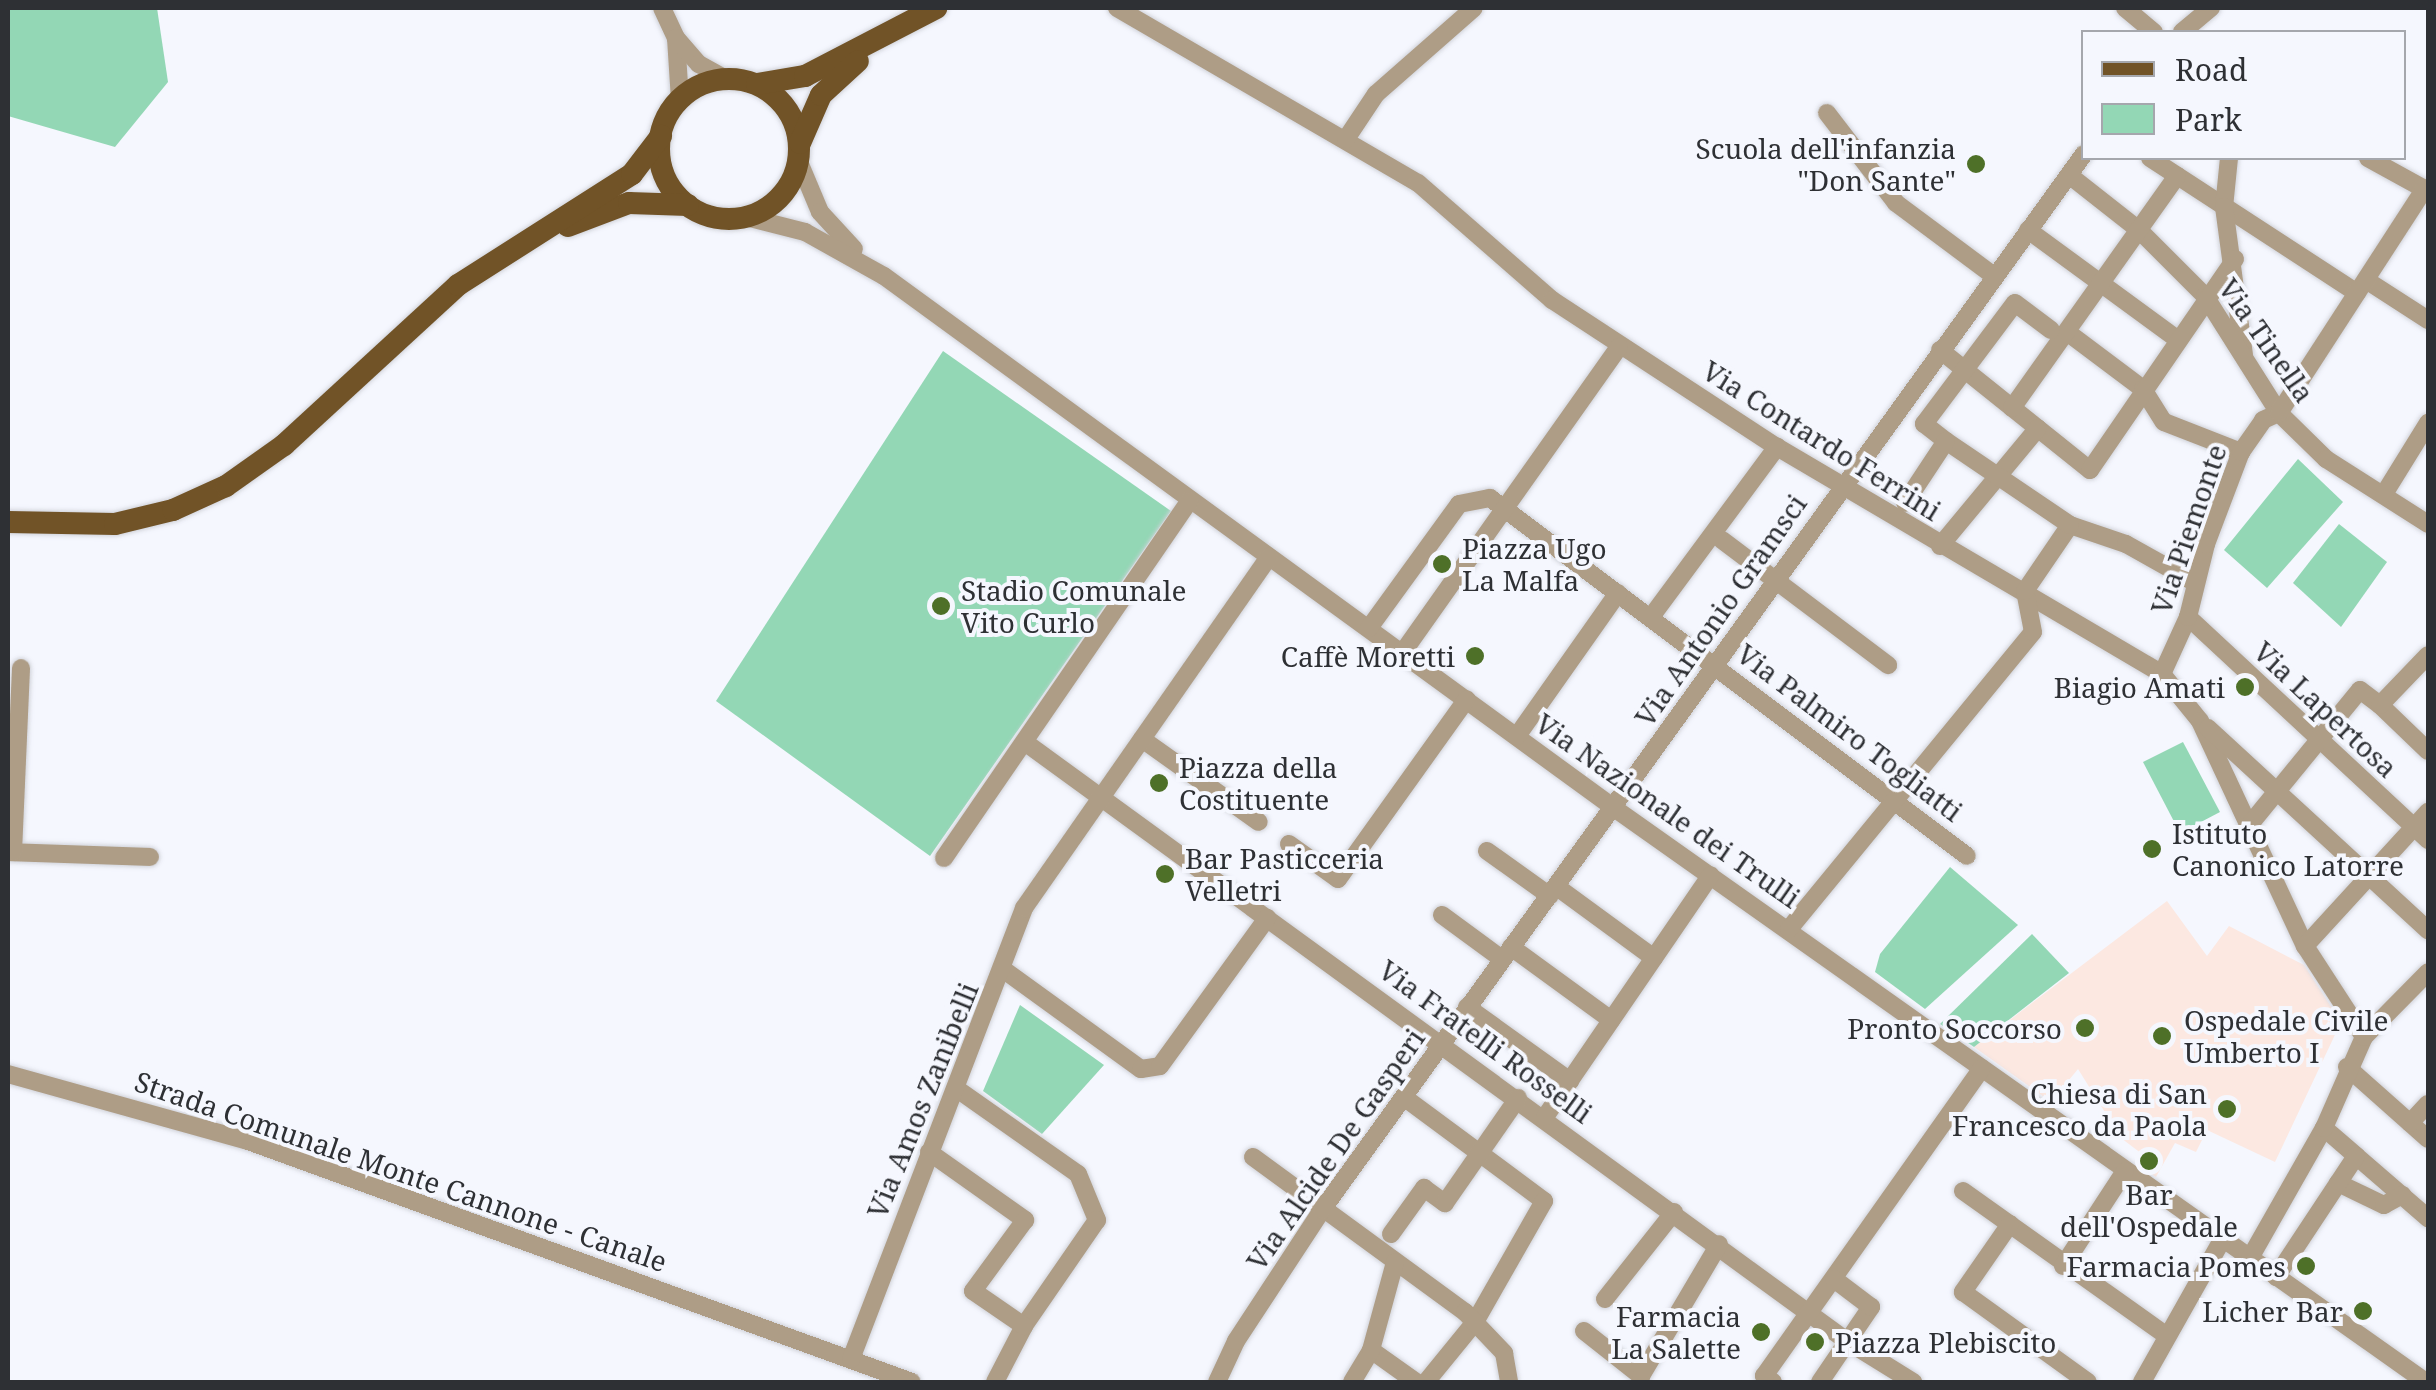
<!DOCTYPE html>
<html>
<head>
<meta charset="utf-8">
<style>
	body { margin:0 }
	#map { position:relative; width:2436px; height:1390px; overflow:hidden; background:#f5f7fe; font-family:"Noto Serif",serif }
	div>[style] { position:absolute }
	.medical>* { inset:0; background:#fce8e1 }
	.green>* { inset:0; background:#93d7b5 }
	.roads { filter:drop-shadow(0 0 2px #d1d3da) drop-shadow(0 0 2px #d1d3da) }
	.minor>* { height:18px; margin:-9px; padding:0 9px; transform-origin:9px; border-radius:9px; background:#ae9d86 }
	.major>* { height:22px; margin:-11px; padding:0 11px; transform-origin:11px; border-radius:11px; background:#715327 }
	.major>.ring { margin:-11px; padding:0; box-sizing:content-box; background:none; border:22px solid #715327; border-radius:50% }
	.dots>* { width:28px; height:28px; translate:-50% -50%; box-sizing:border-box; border:5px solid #f5f7fe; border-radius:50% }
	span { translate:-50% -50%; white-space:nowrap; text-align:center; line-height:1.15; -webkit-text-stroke:8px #f5f7fe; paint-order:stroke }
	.poi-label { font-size:28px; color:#2e3034 }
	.right { translate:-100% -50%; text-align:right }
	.left { translate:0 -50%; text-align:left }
	.street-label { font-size:28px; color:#2e3034 }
	.frame { position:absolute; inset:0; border:10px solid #2e3034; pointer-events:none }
	.legend { position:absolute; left:2081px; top:30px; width:325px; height:130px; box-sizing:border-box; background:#f5f7fe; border:2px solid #a5a7ad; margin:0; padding:12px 18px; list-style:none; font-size:30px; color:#2e3034 }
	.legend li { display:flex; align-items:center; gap:20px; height:50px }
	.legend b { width:50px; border:2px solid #a5a7ad }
</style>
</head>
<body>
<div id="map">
	<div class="medical">
		<i style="clip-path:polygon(2167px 901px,2207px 956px,2229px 926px,2304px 965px,2341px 1022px,2275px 1162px,2207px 1130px,2196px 1152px,2175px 1143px,2156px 1177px,2138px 1165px,2142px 1154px,2121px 1138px,2078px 1069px,2051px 1102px,1974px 1047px)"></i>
	</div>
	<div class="green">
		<i style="clip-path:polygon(8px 8px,157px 8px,168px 82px,115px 147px,8px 116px)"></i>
		<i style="clip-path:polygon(943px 351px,1171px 511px,930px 856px,716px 701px)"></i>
		<i style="clip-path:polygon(2298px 459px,2343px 502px,2267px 588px,2224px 550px)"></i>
		<i style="clip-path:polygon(2339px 524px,2387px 562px,2341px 627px,2293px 583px)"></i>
		<i style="clip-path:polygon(2183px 742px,2220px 812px,2180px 833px,2143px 762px)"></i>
		<i style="clip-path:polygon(1950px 867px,2018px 925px,1925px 1009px,1875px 972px,1880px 954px)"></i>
		<i style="clip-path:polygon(2032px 934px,2069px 973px,1974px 1047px,1940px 1024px)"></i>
		<i style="clip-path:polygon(1020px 1005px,1104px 1065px,1042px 1134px,983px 1091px)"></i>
	</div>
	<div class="roads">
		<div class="minor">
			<i style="left:662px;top:8px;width:33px;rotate:65deg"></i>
			<i style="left:1117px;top:8px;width:348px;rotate:30.2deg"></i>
			<i style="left:1418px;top:183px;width:178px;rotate:41.1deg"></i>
			<i style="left:1552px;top:300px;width:269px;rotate:33.2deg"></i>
			<i style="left:1777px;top:447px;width:447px;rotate:30.5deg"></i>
			<i style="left:2162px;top:674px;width:60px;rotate:51deg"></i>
			<i style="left:2200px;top:721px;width:248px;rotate:65deg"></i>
			<i style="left:2305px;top:946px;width:108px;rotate:57deg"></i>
			<i style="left:2125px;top:8px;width:38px;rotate:40deg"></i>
			<i style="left:2182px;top:32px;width:38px;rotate:-40deg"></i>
			<i style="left:680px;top:100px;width:62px;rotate:-93.7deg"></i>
			<i style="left:676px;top:38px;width:35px;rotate:49deg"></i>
			<i style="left:699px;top:64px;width:31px;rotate:29deg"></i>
			<i style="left:1827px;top:113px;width:113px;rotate:52.5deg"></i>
			<i style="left:1896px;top:203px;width:122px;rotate:36.7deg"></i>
			<i style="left:1346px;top:139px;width:54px;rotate:-56.3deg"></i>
			<i style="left:1376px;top:94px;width:130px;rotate:-41.3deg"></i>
			<i style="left:2150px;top:158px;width:247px;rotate:33.1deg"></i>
			<i style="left:2229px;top:158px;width:49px;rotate:95.8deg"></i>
			<i style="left:2224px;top:207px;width:149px;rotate:82.3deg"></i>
			<i style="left:2368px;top:158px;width:68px;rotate:28.8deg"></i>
			<i style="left:799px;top:162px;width:54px;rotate:67.2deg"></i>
			<i style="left:820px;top:212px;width:50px;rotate:47.4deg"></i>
			<i style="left:2069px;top:175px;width:89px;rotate:38.2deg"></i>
			<i style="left:2139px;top:230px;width:93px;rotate:45deg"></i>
			<i style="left:2205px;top:296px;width:138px;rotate:57.7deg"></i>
			<i style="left:2279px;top:413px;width:66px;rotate:44.4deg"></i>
			<i style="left:2326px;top:459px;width:121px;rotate:32.5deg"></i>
			<i style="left:746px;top:217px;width:61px;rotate:14.3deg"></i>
			<i style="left:805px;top:232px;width:90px;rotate:29.1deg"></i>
			<i style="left:884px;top:276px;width:903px;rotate:36.08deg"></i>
			<i style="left:1614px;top:808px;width:994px;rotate:35.26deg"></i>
			<i style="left:2028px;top:230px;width:185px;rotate:36.2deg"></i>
			<i style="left:2366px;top:280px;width:74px;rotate:32.8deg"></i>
			<i style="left:2067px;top:332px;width:95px;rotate:36.9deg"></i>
			<i style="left:2143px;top:389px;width:39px;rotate:58deg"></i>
			<i style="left:2164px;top:422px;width:83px;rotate:21.3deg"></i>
			<i style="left:1940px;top:350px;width:192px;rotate:38.7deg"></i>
			<i style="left:2090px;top:470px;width:256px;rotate:-55.5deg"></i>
			<i style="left:2012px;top:408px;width:285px;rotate:-54.6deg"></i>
			<i style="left:1946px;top:441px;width:28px;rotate:-142deg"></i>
			<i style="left:1924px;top:424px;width:151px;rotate:-53.1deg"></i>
			<i style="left:2015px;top:303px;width:45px;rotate:36.9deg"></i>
			<i style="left:2384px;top:494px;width:84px;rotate:-58.2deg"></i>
			<i style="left:2070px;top:525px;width:59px;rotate:18.7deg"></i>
			<i style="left:2126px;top:544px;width:78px;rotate:29.2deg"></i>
			<i style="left:1722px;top:540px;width:208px;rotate:37deg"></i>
			<i style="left:1940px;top:546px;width:153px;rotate:-50.3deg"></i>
			<i style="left:1651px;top:617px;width:212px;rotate:-53.5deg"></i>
			<i style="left:2188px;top:617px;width:328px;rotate:42.9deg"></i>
			<i style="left:1369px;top:628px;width:153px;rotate:-54deg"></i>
			<i style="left:1459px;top:504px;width:32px;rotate:-11deg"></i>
			<i style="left:1490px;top:498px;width:596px;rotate:36.89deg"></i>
			<i style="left:1403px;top:652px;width:374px;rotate:-54.7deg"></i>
			<i style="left:2162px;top:674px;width:63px;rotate:-65.5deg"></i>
			<i style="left:2188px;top:617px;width:75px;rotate:-76.1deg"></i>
			<i style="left:2206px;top:544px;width:98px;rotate:-69.2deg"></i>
			<i style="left:2241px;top:452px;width:39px;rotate:-55deg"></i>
			<i style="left:2263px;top:420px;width:17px;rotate:-24deg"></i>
			<i style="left:2279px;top:413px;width:268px;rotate:-57deg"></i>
			<i style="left:2380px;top:705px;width:66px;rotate:43.8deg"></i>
			<i style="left:2208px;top:728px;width:299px;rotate:42.6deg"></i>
			<i style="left:1517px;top:736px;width:175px;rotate:-54.8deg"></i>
			<i style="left:1142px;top:739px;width:143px;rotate:35.4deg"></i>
			<i style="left:1026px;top:743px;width:1016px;rotate:36.07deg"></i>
			<i style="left:1847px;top:1341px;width:78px;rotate:31.8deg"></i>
			<i style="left:2251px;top:823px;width:172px;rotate:-50.7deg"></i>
			<i style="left:2360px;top:690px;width:25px;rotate:37deg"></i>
			<i style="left:2380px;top:705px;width:69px;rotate:-46.2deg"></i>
			<i style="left:1289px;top:844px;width:60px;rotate:35.5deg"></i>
			<i style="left:1338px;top:879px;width:221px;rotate:-54.4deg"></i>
			<i style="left:1487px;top:851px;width:77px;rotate:35.5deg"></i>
			<i style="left:8px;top:852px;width:142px;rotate:2deg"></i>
			<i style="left:13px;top:852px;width:184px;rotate:-87.5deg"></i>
			<i style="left:944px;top:858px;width:433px;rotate:-55.5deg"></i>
			<i style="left:1557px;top:887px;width:120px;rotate:36.2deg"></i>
			<i style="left:1442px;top:915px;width:74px;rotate:36.3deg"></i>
			<i style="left:1789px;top:929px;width:384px;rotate:-50.6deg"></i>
			<i style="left:2033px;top:632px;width:42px;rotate:-101deg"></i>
			<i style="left:2025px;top:591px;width:80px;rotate:-55.7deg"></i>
			<i style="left:2070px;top:525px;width:150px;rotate:-145.9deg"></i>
			<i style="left:1946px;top:441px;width:74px;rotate:123.5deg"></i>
			<i style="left:2305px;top:946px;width:182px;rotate:-47.5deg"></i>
			<i style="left:1511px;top:947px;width:124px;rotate:36.1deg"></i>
			<i style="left:1004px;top:970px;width:169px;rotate:35.9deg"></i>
			<i style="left:1141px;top:1069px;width:19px;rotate:-9deg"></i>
			<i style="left:1160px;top:1066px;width:183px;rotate:-54.1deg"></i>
			<i style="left:1467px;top:1007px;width:127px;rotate:35.7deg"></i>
			<i style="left:2347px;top:1067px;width:108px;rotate:41.6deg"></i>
			<i style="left:8px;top:1074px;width:249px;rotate:15.6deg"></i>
			<i style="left:248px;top:1141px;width:706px;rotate:19.95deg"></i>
			<i style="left:957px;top:1089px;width:148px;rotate:35.1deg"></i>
			<i style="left:1078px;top:1174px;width:50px;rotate:67.6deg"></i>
			<i style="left:1097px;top:1220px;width:129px;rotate:124.6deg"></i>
			<i style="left:1024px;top:1326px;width:63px;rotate:117.4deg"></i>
			<i style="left:1405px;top:1098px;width:173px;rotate:36.5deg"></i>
			<i style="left:1544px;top:1201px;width:139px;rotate:119.7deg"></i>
			<i style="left:1475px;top:1322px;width:77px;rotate:129.2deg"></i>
			<i style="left:1545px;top:1117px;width:293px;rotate:-55.6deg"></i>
			<i style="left:2410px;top:1123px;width:26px;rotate:-47deg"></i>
			<i style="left:2324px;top:1128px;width:138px;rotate:40.9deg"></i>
			<i style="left:929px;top:1152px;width:118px;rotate:35.3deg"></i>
			<i style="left:1025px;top:1220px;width:88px;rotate:126.2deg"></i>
			<i style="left:973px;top:1291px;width:62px;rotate:34.5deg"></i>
			<i style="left:1253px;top:1157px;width:263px;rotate:36.2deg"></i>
			<i style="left:1465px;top:1312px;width:57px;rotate:46.4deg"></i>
			<i style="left:1504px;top:1353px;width:29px;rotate:80deg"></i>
			<i style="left:2338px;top:1183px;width:51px;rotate:25.6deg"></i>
			<i style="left:2384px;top:1205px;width:21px;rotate:-29deg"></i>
			<i style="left:1963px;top:1191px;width:249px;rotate:35.4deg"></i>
			<i style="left:2010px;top:1224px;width:83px;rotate:124.7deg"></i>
			<i style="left:1963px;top:1292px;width:154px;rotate:35.8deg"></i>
			<i style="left:1391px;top:1234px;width:57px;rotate:-54.3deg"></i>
			<i style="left:1424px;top:1188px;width:26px;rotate:36deg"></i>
			<i style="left:1445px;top:1203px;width:128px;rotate:-55.2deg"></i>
			<i style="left:2250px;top:1258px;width:150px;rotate:-60.4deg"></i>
			<i style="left:2324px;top:1128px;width:99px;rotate:-66.3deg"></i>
			<i style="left:2364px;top:1037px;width:91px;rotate:-45.4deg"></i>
			<i style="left:2063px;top:1266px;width:113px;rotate:-56.9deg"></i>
			<i style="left:2276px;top:1277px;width:145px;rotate:-56.5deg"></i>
			<i style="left:1605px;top:1299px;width:111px;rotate:-51.6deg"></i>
			<i style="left:1584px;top:1331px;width:73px;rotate:38.3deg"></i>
			<i style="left:1641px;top:1376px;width:153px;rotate:-59.4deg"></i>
			<i style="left:1371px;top:1350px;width:55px;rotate:35.4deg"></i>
			<i style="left:851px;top:1359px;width:483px;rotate:-69deg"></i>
			<i style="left:1024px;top:908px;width:428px;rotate:-55.1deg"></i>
			<i style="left:1217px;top:1382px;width:45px;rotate:-65.1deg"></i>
			<i style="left:1236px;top:1341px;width:157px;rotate:-56.7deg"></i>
			<i style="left:1322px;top:1210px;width:1302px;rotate:-54.19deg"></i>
			<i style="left:1352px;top:1382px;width:37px;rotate:-59deg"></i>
			<i style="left:1371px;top:1350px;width:91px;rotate:-74.7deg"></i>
			<i style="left:1773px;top:1382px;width:11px;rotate:-146deg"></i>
			<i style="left:1764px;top:1376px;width:377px;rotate:-54.7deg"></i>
			<i style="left:1820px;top:1382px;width:91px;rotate:-55.8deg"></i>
			<i style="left:1871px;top:1307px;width:46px;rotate:-142.9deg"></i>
			<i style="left:2142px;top:1382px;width:163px;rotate:-60.6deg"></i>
		</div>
		<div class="major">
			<i class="ring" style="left:659px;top:79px;width:118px;height:118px"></i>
			<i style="left:757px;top:84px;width:49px;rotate:-9.5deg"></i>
			<i style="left:805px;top:76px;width:148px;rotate:-27.4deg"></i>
			<i style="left:800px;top:143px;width:52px;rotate:-66.4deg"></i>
			<i style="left:821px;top:95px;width:50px;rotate:-42.6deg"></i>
			<i style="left:568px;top:226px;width:65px;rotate:-20.7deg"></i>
			<i style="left:629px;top:203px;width:59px;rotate:1.9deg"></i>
			<i style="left:8px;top:522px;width:107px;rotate:1.1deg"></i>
			<i style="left:115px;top:524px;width:60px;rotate:-13.6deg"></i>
			<i style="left:173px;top:510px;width:58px;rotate:-24.4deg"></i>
			<i style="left:226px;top:486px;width:71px;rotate:-35.3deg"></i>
			<i style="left:284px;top:445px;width:236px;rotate:-42.6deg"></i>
			<i style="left:458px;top:285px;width:206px;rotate:-32.5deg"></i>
			<i style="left:632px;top:174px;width:48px;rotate:-52.7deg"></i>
		</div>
	</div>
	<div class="dots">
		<i style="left:1976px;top:164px;background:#4e7028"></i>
		<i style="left:1442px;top:564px;background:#4e7028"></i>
		<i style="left:941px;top:606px;background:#4e7028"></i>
		<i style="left:1475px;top:656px;background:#4e7028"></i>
		<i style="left:2245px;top:687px;background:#4e7028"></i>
		<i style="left:1159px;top:783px;background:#4e7028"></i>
		<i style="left:2152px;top:849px;background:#4e7028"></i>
		<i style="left:1165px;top:874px;background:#4e7028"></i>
		<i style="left:2085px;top:1028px;background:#4e7028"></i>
		<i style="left:2162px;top:1036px;background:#4e7028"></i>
		<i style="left:2227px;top:1109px;background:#4e7028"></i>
		<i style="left:2149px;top:1161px;background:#4e7028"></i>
		<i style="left:2306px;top:1266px;background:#4e7028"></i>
		<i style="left:2363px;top:1311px;background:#4e7028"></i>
		<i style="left:1761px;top:1332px;background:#4e7028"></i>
		<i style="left:1815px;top:1342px;background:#4e7028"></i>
	</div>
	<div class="poi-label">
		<span class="right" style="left:1956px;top:164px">Scuola dell'infanzia<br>"Don Sante"</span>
		<span class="left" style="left:1462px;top:564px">Piazza Ugo<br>La Malfa</span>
		<span class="left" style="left:961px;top:606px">Stadio Comunale<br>Vito Curlo</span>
		<span class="right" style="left:1455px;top:656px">Caffè Moretti</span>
		<span class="right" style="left:2225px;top:687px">Biagio Amati</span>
		<span class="left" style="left:1179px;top:783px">Piazza della<br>Costituente</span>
		<span class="left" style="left:2172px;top:849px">Istituto<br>Canonico Latorre</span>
		<span class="left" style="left:1185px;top:874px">Bar Pasticceria<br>Velletri</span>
		<span class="left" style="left:2184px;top:1036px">Ospedale Civile<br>Umberto I</span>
		<span class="right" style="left:2062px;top:1028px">Pronto Soccorso</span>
		<span class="right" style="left:2207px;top:1109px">Chiesa di San<br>Francesco da Paola</span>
		<span style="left:2149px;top:1210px">Bar<br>dell'Ospedale</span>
		<span class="right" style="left:2286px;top:1266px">Farmacia Pomes</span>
		<span class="right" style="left:2343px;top:1311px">Licher Bar</span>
		<span class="right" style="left:1741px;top:1332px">Farmacia<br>La Salette</span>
		<span class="left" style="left:1835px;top:1342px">Piazza Plebiscito</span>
	</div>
	<div class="street-label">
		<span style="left:2267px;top:340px;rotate:55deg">Via Tinella</span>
		<span style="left:1822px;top:440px;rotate:32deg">Via Contardo Ferrini</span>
		<span style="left:2188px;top:529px;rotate:-71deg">Via Piemonte</span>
		<span style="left:1720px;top:610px;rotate:-55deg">Via Antonio Gramsci</span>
		<span style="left:2326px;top:709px;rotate:43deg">Via Lapertosa</span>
		<span style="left:1850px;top:732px;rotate:37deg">Via Palmiro Togliatti</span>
		<span style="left:1668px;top:810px;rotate:35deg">Via Nazionale dei Trulli</span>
		<span style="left:1486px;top:1041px;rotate:36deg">Via Fratelli Rosselli</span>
		<span style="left:922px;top:1100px;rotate:-68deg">Via Amos Zanibelli</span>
		<span style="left:1335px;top:1149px;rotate:-55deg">Via Alcide De Gasperi</span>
		<span style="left:401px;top:1171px;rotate:19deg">Strada Comunale Monte Cannone - Canale</span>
	</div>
	<div class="frame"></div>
	<ul class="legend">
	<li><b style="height:12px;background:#715327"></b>Road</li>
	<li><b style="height:28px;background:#93d7b5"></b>Park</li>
	</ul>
</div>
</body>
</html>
